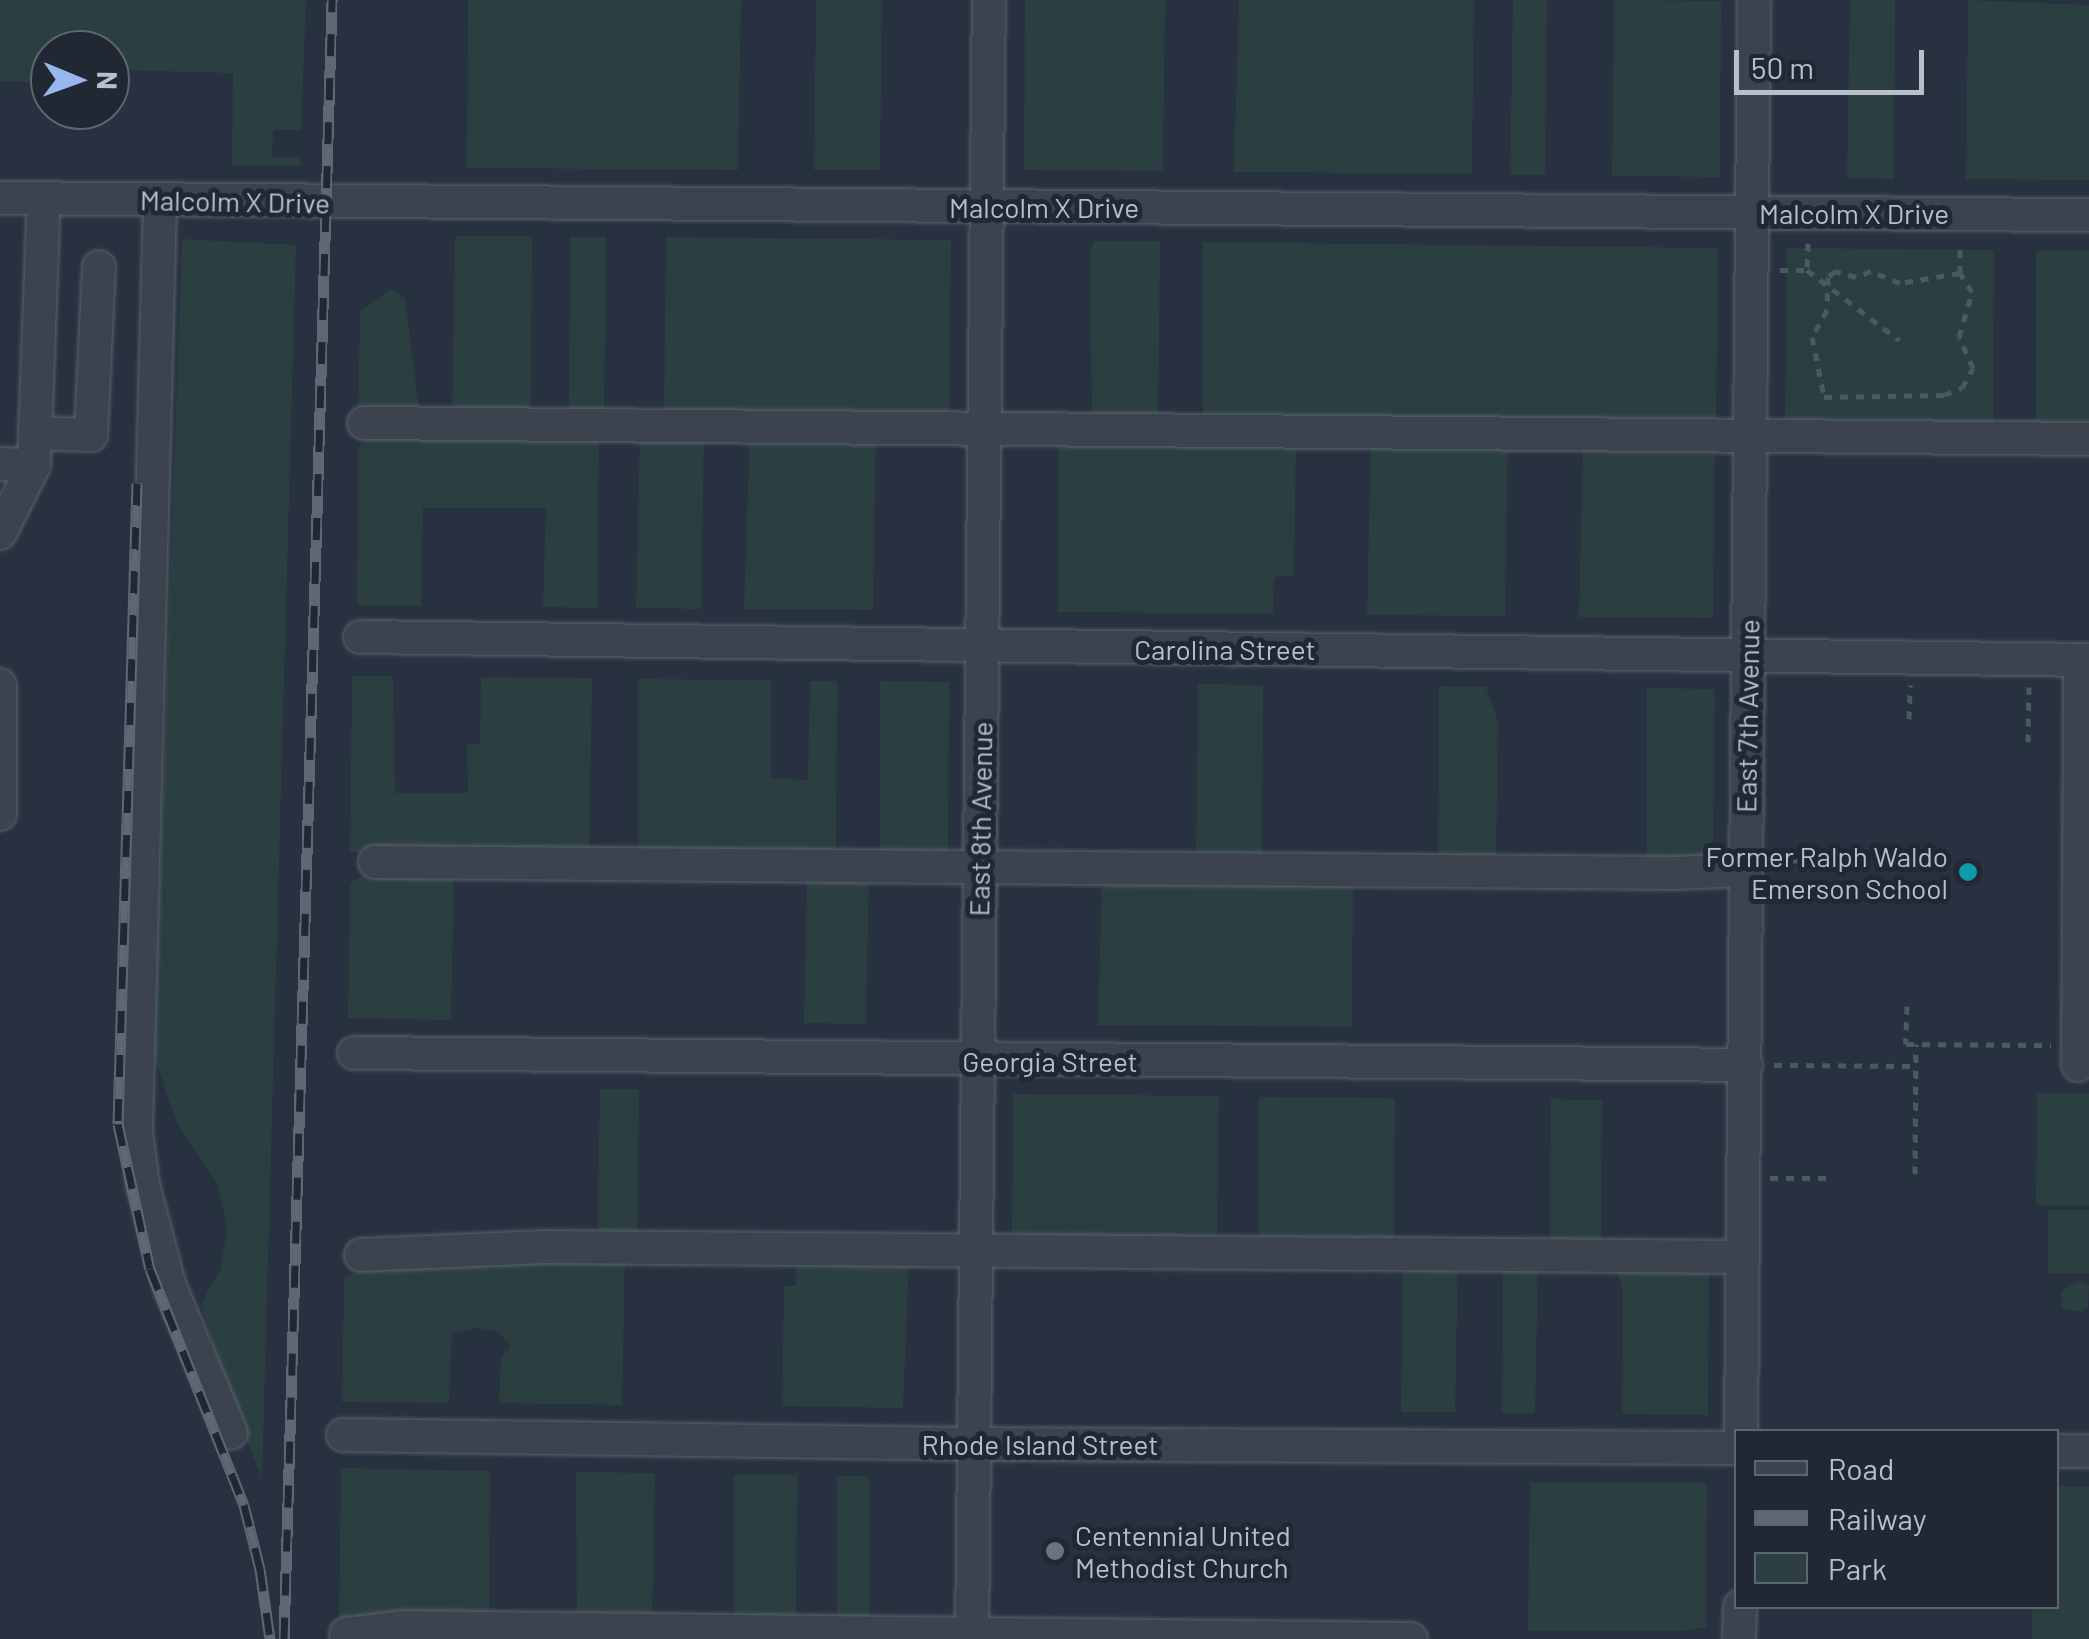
<!DOCTYPE html>
<html>
<head>
<meta charset="utf-8">
<style>
	body { margin:0 }
	#map { position:relative; width:2089px; height:1639px; overflow:hidden; background:#28313f; font-family:Barlow,sans-serif }
	div>[style] { position:absolute }
	.green>* { inset:0; background:#2b3f41 }
	.path>* { height:5px; margin-top:-2.5px; transform-origin:0; background:repeating-linear-gradient(90deg,#4a5b5f 0 8px,transparent 0 16px) }
	.roads { filter:drop-shadow(0 0 2px #5a616c) drop-shadow(0 0 2px #5a616c) }
	.minor>* { height:32px; margin:-16px; padding:0 16px; transform-origin:16px; border-radius:16px; background:#3c434f }
	.rail>* { height:11px; margin-top:-5.5px; transform-origin:0; background:repeating-linear-gradient(90deg,#212834 0 22px,#5f6775 0 44px); box-sizing:border-box; border-block:2px solid #5f6775 }
	.dots>* { width:28px; height:28px; translate:-50% -50%; box-sizing:border-box; border:5px solid #212834; border-radius:50% }
	span { translate:-50% -50%; white-space:nowrap; text-align:center; line-height:1.15; -webkit-text-stroke:10px #212834; paint-order:stroke }
	.street-label { font-size:28px; color:#b9bfc9 }
	.poi-label { font-size:28px; color:#b9bfc9 }
	.right { translate:-100% -50%; text-align:right }
	.left { translate:0 -50%; text-align:left }
	.legend { position:absolute; left:1734px; top:1429px; width:325px; height:180px; box-sizing:border-box; background:#212834; border:2px solid #5e6470; margin:0; padding:12px 18px; list-style:none; font-size:30px; color:#b9bfc9 }
	.legend li { display:flex; align-items:center; gap:20px; height:50px }
	.legend b { width:50px; border:2px solid #5e6470 }
	.north { position:absolute; left:30px; top:30px; width:100px; height:100px; box-sizing:border-box; background:#212834; border:2px solid #5e6470; border-radius:50%; rotate:91deg; font-size:28px; font-weight:700; line-height:40px; text-align:center; color:#b9bfc9 }
	.north::after { content:''; display:block; margin:auto; width:35px; height:45px; background:#98b7ef; clip-path:polygon(50% 0,100% 100%,50% 72%,0 100%) }
	.scale { position:absolute; left:1734px; top:50px; width:190px; height:45px; box-sizing:border-box; border:5px solid #b9bfc9; border-top:0; padding-left:12px; font-size:30px; line-height:35px; white-space:nowrap; color:#b9bfc9; -webkit-text-stroke:8px #212834; paint-order:stroke }
</style>
</head>
<body>
<div id="map">
	<div class="green">
		<i style="clip-path:polygon(0 0,306px 0,301px 130px,273px 130px,272px 157px,300px 157px,300px 166px,232px 165px,233px 73px,110px 70px,110px 50px,50px 50px,50px 69px,37px 69px,37px 82px,0 81px)"></i>
		<i style="clip-path:polygon(468px 0,741px 0,738px 170px,467px 168px)"></i>
		<i style="clip-path:polygon(816px 0,882px 0,880px 170px,814px 170px)"></i>
		<i style="clip-path:polygon(1025px 0,1165px 0,1163px 171px,1024px 170px)"></i>
		<i style="clip-path:polygon(1239px 0,1474px 0,1472px 174px,1234px 172px)"></i>
		<i style="clip-path:polygon(1513px 0,1547px 0,1545px 175px,1510px 175px)"></i>
		<i style="clip-path:polygon(1614px 0,1721px 1px,1720px 177px,1612px 176px)"></i>
		<i style="clip-path:polygon(1850px 0,1895px 0,1894px 179px,1847px 178px)"></i>
		<i style="clip-path:polygon(1968px 0,2089px 5px,2089px 180px,1966px 179px)"></i>
		<i style="clip-path:polygon(455px 236px,532px 236px,531px 415px,452px 413px)"></i>
		<i style="clip-path:polygon(570px 237px,606px 237px,604px 417px,569px 416px)"></i>
		<i style="clip-path:polygon(666px 237px,951px 240px,949px 418px,664px 417px)"></i>
		<i style="clip-path:polygon(182px 239px,296px 245px,262px 1478px,232px 1405px,201px 1304px,221px 1268px,227px 1226px,217px 1184px,176px 1121px,154px 1055px)"></i>
		<i style="clip-path:polygon(1094px 241px,1160px 241px,1158px 424px,1092px 424px,1090px 252px)"></i>
		<i style="clip-path:polygon(1203px 242px,1718px 248px,1716px 425px,1203px 424px)"></i>
		<i style="clip-path:polygon(1787px 248px,1994px 250px,1993px 430px,1785px 426px)"></i>
		<i style="clip-path:polygon(2036px 251px,2089px 251px,2089px 432px,2036px 431px)"></i>
		<i style="clip-path:polygon(390px 289px,405px 298px,419px 407px,415px 413px,358px 412px,360px 312px)"></i>
		<i style="clip-path:polygon(599px 428px,597px 608px,543px 607px,546px 508px,423px 508px,421px 606px,357px 605px,358px 448px,370px 436px)"></i>
		<i style="clip-path:polygon(640px 429px,704px 430px,701px 609px,636px 608px)"></i>
		<i style="clip-path:polygon(750px 430px,876px 433px,873px 610px,744px 609px)"></i>
		<i style="clip-path:polygon(1296px 436px,1294px 576px,1274px 577px,1273px 614px,1058px 612px,1058px 437px)"></i>
		<i style="clip-path:polygon(1371px 436px,1508px 437px,1505px 616px,1367px 615px)"></i>
		<i style="clip-path:polygon(1583px 438px,1715px 440px,1713px 618px,1579px 617px)"></i>
		<i style="clip-path:polygon(352px 676px,393px 676px,395px 793px,468px 793px,467px 745px,480px 744px,481px 677px,592px 678px,589px 855px,350px 852px)"></i>
		<i style="clip-path:polygon(638px 679px,771px 680px,771px 778px,808px 780px,810px 681px,837px 681px,836px 858px,638px 856px)"></i>
		<i style="clip-path:polygon(880px 681px,949px 682px,948px 859px,880px 858px)"></i>
		<i style="clip-path:polygon(1198px 684px,1263px 685px,1262px 862px,1196px 861px)"></i>
		<i style="clip-path:polygon(1439px 686px,1486px 687px,1498px 722px,1496px 864px,1438px 863px)"></i>
		<i style="clip-path:polygon(1647px 688px,1715px 689px,1713px 861px,1647px 864px)"></i>
		<i style="clip-path:polygon(454px 872px,451px 1020px,348px 1018px,350px 883px,368px 873px)"></i>
		<i style="clip-path:polygon(807px 873px,869px 873px,866px 1024px,804px 1023px)"></i>
		<i style="clip-path:polygon(1102px 876px,1353px 880px,1352px 1027px,1098px 1025px)"></i>
		<i style="clip-path:polygon(600px 1089px,639px 1089px,637px 1240px,597px 1240px)"></i>
		<i style="clip-path:polygon(2037px 1093px,2089px 1093px,2089px 1206px,2036px 1205px)"></i>
		<i style="clip-path:polygon(1013px 1094px,1219px 1096px,1217px 1245px,1012px 1246px)"></i>
		<i style="clip-path:polygon(1259px 1097px,1395px 1098px,1394px 1246px,1259px 1245px)"></i>
		<i style="clip-path:polygon(1551px 1099px,1602px 1100px,1601px 1248px,1549px 1248px)"></i>
		<i style="clip-path:polygon(2048px 1210px,2089px 1210px,2089px 1273px,2048px 1273px)"></i>
		<i style="clip-path:polygon(625px 1256px,622px 1405px,499px 1403px,501px 1358px,511px 1347px,498px 1331px,479px 1328px,452px 1333px,449px 1403px,342px 1402px,344px 1280px,361px 1267px)"></i>
		<i style="clip-path:polygon(797px 1258px,909px 1260px,903px 1408px,782px 1406px,784px 1286px,796px 1286px)"></i>
		<i style="clip-path:polygon(1403px 1263px,1458px 1263px,1455px 1412px,1401px 1412px)"></i>
		<i style="clip-path:polygon(1503px 1264px,1538px 1264px,1535px 1413px,1502px 1413px)"></i>
		<i style="clip-path:polygon(1614px 1264px,1709px 1267px,1708px 1415px,1622px 1414px,1623px 1291px)"></i>
		<i style="clip-path:polygon(2079px 1281px,2089px 1285px,2088px 1306px,2081px 1312px,2062px 1309px,2061px 1291px)"></i>
		<i style="clip-path:polygon(341px 1468px,490px 1471px,489px 1620px,339px 1625px)"></i>
		<i style="clip-path:polygon(576px 1472px,655px 1473px,652px 1620px,577px 1620px)"></i>
		<i style="clip-path:polygon(734px 1475px,797px 1475px,796px 1623px,734px 1622px)"></i>
		<i style="clip-path:polygon(837px 1476px,869px 1476px,869px 1624px,837px 1623px)"></i>
		<i style="clip-path:polygon(1530px 1482px,1707px 1483px,1706px 1627px,1684px 1631px,1528px 1631px)"></i>
		<i style="clip-path:polygon(2057px 1486px,2089px 1487px,2089px 1639px,2032px 1639px,2032px 1607px,2056px 1606px)"></i>
	</div>
	<div class="path">
		<i style="left:1808px;top:243px;width:27px;rotate:92deg"></i>
		<i style="left:1807px;top:270px;width:116px;rotate:37.3deg"></i>
		<i style="left:1780px;top:270px;width:27px"></i>
		<i style="left:1960px;top:273px;width:61px;rotate:170.5deg"></i>
		<i style="left:1900px;top:283px;width:31px;rotate:-158deg"></i>
		<i style="left:1871px;top:271px;width:16px;rotate:158deg"></i>
		<i style="left:1856px;top:277px;width:22px;rotate:-164deg"></i>
		<i style="left:1835px;top:271px;width:9px;rotate:139deg"></i>
		<i style="left:1828px;top:277px;width:33px;rotate:92deg"></i>
		<i style="left:1827px;top:310px;width:31px;rotate:119deg"></i>
		<i style="left:1812px;top:337px;width:61px;rotate:78.7deg"></i>
		<i style="left:1824px;top:397px;width:120px;rotate:-1deg"></i>
		<i style="left:1944px;top:395px;width:19px;rotate:-21deg"></i>
		<i style="left:1962px;top:388px;width:23px;rotate:-61deg"></i>
		<i style="left:1973px;top:368px;width:34px;rotate:-114deg"></i>
		<i style="left:1959px;top:337px;width:47px;rotate:-73.9deg"></i>
		<i style="left:1972px;top:292px;width:22px;rotate:-122deg"></i>
		<i style="left:1960px;top:273px;width:31px;rotate:-90deg"></i>
		<i style="left:1909px;top:719px;width:34px;rotate:-88deg"></i>
		<i style="left:2028px;top:742px;width:55px;rotate:-89deg"></i>
		<i style="left:1775px;top:860px;width:87px;rotate:1.3deg"></i>
		<i style="left:1907px;top:1006px;width:38px;rotate:92deg"></i>
		<i style="left:1906px;top:1044px;width:145px;rotate:0.4deg"></i>
		<i style="left:1774px;top:1065px;width:142px;rotate:0.4deg"></i>
		<i style="left:1915px;top:1174px;width:130px;rotate:-89.6deg"></i>
		<i style="left:1770px;top:1178px;width:62px"></i>
	</div>
	<div class="roads">
		<div class="minor">
			<i style="left:0;top:198px;width:2089px;rotate:0.47deg"></i>
			<i style="left:160px;top:201px;width:931px;rotate:91.48deg"></i>
			<i style="left:136px;top:1132px;width:53px;rotate:82.5deg"></i>
			<i style="left:143px;top:1185px;width:106px;rotate:75.2deg"></i>
			<i style="left:170px;top:1287px;width:158px;rotate:67.3deg"></i>
			<i style="left:364px;top:423px;width:1725px;rotate:0.53deg"></i>
			<i style="left:35px;top:433px;width:56px;rotate:2deg"></i>
			<i style="left:91px;top:435px;width:168px;rotate:-87.3deg"></i>
			<i style="left:0;top:464px;width:34px;rotate:2deg"></i>
			<i style="left:0;top:533px;width:76px;rotate:-63.4deg"></i>
			<i style="left:34px;top:465px;width:267px;rotate:-87.9deg"></i>
			<i style="left:360px;top:637px;width:1729px;rotate:0.76deg"></i>
			<i style="left:0;top:685px;width:129px;rotate:90deg"></i>
			<i style="left:375px;top:862px;width:1300px;rotate:0.48deg"></i>
			<i style="left:1675px;top:873px;width:71px;rotate:-2.4deg"></i>
			<i style="left:354px;top:1053px;width:1392px;rotate:0.49deg"></i>
			<i style="left:2078px;top:1065px;width:405px;rotate:-89.7deg"></i>
			<i style="left:361px;top:1255px;width:183px;rotate:-2.5deg"></i>
			<i style="left:544px;top:1247px;width:1199px;rotate:0.48deg"></i>
			<i style="left:1741px;top:1432px;width:1432px;rotate:-89.48deg"></i>
			<i style="left:343px;top:1435px;width:631px;rotate:0.82deg"></i>
			<i style="left:974px;top:1444px;width:762px;rotate:0.3deg"></i>
			<i style="left:2056px;top:1451px;width:33px"></i>
			<i style="left:346px;top:1634px;width:57px;rotate:-7deg"></i>
			<i style="left:403px;top:1627px;width:1008px;rotate:0.68deg"></i>
			<i style="left:972px;top:1639px;width:1639px;rotate:-89.41deg"></i>
			<i style="left:1739px;top:1639px;width:33px;rotate:-88deg"></i>
		</div>
	</div>
	<div class="rail">
		<i style="left:137px;top:483px;width:641px;rotate:91.7deg"></i>
		<i style="left:118px;top:1124px;width:148px;rotate:77.6deg"></i>
		<i style="left:150px;top:1269px;width:254px;rotate:68.3deg"></i>
		<i style="left:244px;top:1505px;width:66px;rotate:76deg"></i>
		<i style="left:260px;top:1569px;width:71px;rotate:81.9deg"></i>
		<i style="left:284px;top:1639px;width:1640px;rotate:-88.32deg"></i>
	</div>
	<div class="dots">
		<i style="left:1968px;top:872px;background:#0f9aa8"></i>
		<i style="left:1055px;top:1551px;background:#6b7280"></i>
	</div>
	<div class="street-label">
		<span style="left:235px;top:201px;rotate:1deg">Malcolm X Drive</span>
		<span style="left:1044px;top:207px">Malcolm X Drive</span>
		<span style="left:1854px;top:213px">Malcolm X Drive</span>
		<span style="left:1225px;top:649px">Carolina Street</span>
		<span style="left:1747px;top:716px;rotate:-89deg">East 7th Avenue</span>
		<span style="left:980px;top:819px;rotate:-89deg">East 8th Avenue</span>
		<span style="left:1050px;top:1061px">Georgia Street</span>
		<span style="left:1040px;top:1444px">Rhode Island Street</span>
	</div>
	<div class="poi-label">
		<span class="right" style="left:1948px;top:872px">Former Ralph Waldo<br>Emerson School</span>
		<span class="left" style="left:1075px;top:1551px">Centennial United<br>Methodist Church</span>
	</div>
	<ul class="legend">
	<li><b style="height:12px;background:#3c434f"></b>Road</li>
	<li><b style="height:12px;background:#5f6775"></b>Railway</li>
	<li><b style="height:28px;background:#2b3f41"></b>Park</li>
	</ul>
	<div class="north">N</div>
	<div class="scale">50 m</div>
</div>
</body>
</html>
